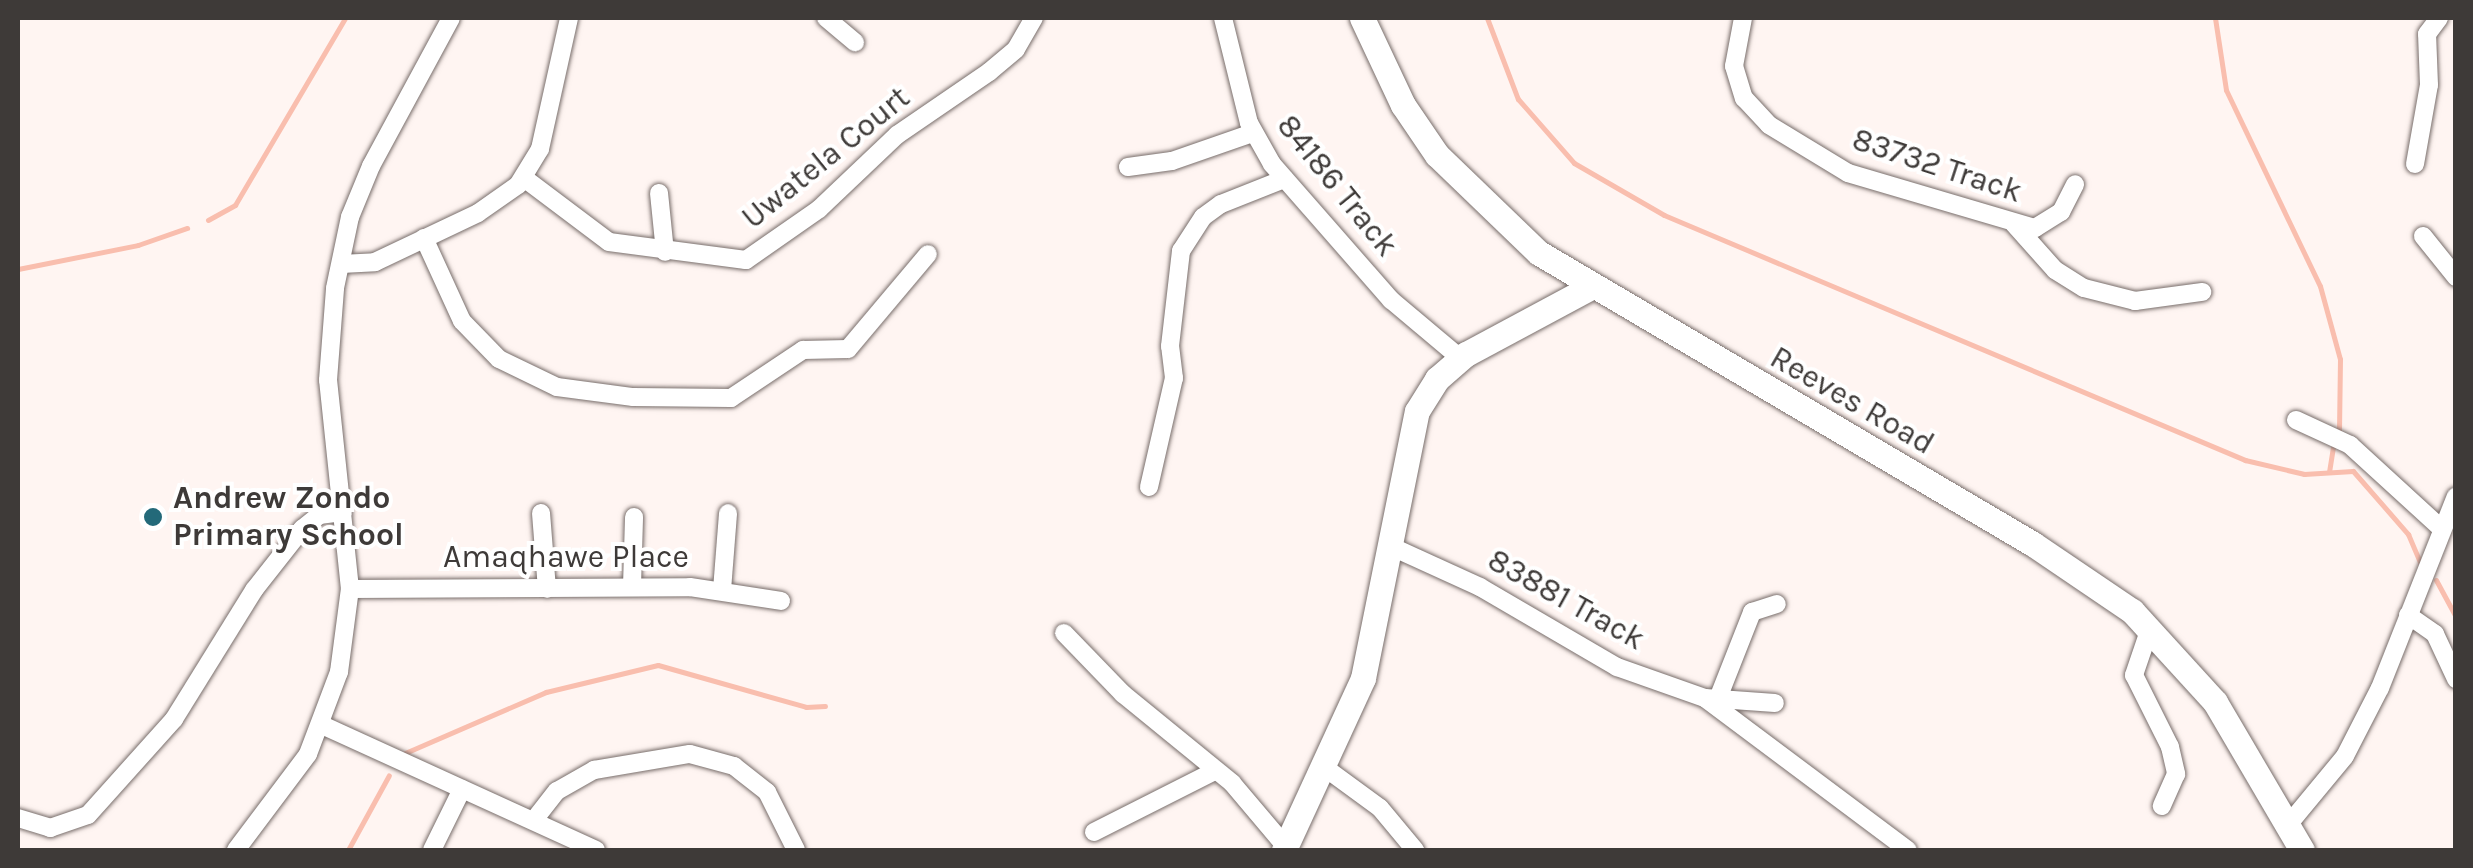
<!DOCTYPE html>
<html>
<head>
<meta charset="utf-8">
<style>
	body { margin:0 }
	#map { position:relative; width:2473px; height:868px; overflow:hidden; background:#fff5f2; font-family:Karla,sans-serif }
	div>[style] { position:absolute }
	.stream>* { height:5px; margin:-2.5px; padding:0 2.5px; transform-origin:2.5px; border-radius:2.5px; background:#f9beae }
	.roads { filter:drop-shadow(0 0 2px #786d6a) drop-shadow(0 0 2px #786d6a) }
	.street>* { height:18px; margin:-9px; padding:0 9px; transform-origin:9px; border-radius:9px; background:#fff }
	.secondary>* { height:25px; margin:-12.5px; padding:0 12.5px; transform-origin:12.5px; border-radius:12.5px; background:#fff }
	.dots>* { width:28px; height:28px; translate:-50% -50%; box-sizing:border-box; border:5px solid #fff; border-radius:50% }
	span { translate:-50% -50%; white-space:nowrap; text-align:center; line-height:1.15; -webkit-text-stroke:8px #fff; paint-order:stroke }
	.street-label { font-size:32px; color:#3e3a38 }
	.poi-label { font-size:32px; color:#3e3a38; font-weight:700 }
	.left { translate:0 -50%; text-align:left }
	.frame { position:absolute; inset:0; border:20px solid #3e3a38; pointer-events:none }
</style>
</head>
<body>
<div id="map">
	<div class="stream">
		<i style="left:1487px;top:18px;width:87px;rotate:69.1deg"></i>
		<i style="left:1518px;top:99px;width:85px;rotate:48.8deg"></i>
		<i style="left:1574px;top:163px;width:104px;rotate:30deg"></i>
		<i style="left:1664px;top:215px;width:631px;rotate:22.86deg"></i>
		<i style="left:2245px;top:460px;width:61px;rotate:13.3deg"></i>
		<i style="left:2304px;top:474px;width:49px;rotate:-3.5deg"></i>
		<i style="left:2353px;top:471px;width:84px;rotate:48.9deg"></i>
		<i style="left:2408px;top:534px;width:33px;rotate:67deg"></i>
		<i style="left:2215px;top:18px;width:73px;rotate:81.3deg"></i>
		<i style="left:2226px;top:90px;width:217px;rotate:64.4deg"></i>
		<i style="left:2320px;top:286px;width:76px;rotate:74.7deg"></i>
		<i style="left:2340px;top:359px;width:72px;rotate:90.8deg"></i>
		<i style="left:208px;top:220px;width:31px;rotate:-29deg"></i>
		<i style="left:235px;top:205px;width:217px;rotate:-59.5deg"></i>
		<i style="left:18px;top:269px;width:122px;rotate:-11.3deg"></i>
		<i style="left:138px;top:245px;width:52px;rotate:-19.1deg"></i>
		<i style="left:2329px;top:472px;width:25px;rotate:-81deg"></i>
		<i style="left:2436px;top:580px;width:42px;rotate:61.6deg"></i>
		<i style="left:405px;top:753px;width:154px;rotate:-23.4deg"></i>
		<i style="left:546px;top:692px;width:115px;rotate:-13.6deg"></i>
		<i style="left:658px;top:665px;width:154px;rotate:15.8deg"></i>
		<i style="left:806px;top:707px;width:19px;rotate:-3deg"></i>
		<i style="left:348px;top:850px;width:85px;rotate:-61.3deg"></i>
	</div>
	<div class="roads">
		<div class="street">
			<i style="left:826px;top:18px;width:38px;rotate:40deg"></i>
			<i style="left:1223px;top:18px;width:108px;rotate:76.1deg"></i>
			<i style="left:1249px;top:123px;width:47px;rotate:60.7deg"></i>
			<i style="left:1272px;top:164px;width:181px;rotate:48.8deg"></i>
			<i style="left:1391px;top:300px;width:90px;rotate:40deg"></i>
			<i style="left:1743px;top:18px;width:49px;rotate:100.6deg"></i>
			<i style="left:1734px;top:66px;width:34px;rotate:73deg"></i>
			<i style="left:1744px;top:98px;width:37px;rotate:47deg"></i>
			<i style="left:1769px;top:125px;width:92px;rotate:31.3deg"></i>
			<i style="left:1848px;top:173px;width:195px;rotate:16.4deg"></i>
			<i style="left:2035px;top:228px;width:31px;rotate:-32deg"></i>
			<i style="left:2061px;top:212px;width:31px;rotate:-63deg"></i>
			<i style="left:2415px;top:164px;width:80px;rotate:-80deg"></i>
			<i style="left:2429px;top:85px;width:51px;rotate:-92.2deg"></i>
			<i style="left:2427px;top:34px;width:20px;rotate:-53deg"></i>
			<i style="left:1128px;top:167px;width:44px;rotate:-7.8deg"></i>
			<i style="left:1172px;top:161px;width:86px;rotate:-19.1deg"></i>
			<i style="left:524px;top:178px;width:106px;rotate:37deg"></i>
			<i style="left:609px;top:242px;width:138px;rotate:7.5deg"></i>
			<i style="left:746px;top:260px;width:89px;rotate:-34.9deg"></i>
			<i style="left:819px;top:209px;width:108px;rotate:-43.5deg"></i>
			<i style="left:897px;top:135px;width:112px;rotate:-34.4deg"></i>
			<i style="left:989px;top:72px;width:35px;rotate:-40deg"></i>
			<i style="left:1016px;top:49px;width:36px;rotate:-60deg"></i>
			<i style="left:659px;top:193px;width:59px;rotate:84.2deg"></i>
			<i style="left:2014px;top:224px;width:62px;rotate:48.3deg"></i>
			<i style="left:2055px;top:270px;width:34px;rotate:32deg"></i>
			<i style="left:2084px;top:288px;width:53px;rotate:14.3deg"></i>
			<i style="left:2135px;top:301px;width:68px;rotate:-7.7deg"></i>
			<i style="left:2423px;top:236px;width:53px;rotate:51.2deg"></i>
			<i style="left:424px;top:238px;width:91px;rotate:65.4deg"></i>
			<i style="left:462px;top:321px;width:53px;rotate:45.8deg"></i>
			<i style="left:499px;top:359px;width:64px;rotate:25.8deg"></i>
			<i style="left:557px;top:387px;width:77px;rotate:7.5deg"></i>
			<i style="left:633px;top:397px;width:98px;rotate:0.6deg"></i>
			<i style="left:731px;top:398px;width:87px;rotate:-33.7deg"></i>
			<i style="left:803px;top:350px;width:45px;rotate:-1.3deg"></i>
			<i style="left:848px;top:349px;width:124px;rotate:-49.9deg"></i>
			<i style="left:341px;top:264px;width:34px;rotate:-3deg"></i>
			<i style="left:375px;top:262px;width:114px;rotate:-25.4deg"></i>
			<i style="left:478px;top:213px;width:49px;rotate:-35deg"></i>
			<i style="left:518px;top:185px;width:42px;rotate:-58.6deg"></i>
			<i style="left:540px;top:149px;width:134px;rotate:-77.5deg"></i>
			<i style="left:2296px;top:420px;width:60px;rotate:24.8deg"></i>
			<i style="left:2350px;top:445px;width:125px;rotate:42.4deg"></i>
			<i style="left:1149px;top:487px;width:112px;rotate:-77.1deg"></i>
			<i style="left:1174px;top:378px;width:32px;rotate:-97deg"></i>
			<i style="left:1170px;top:346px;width:96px;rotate:-83.4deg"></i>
			<i style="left:1181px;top:251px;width:40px;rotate:-57.1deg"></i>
			<i style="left:1203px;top:217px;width:22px;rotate:-36deg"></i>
			<i style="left:1221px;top:204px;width:68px;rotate:-21.6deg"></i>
			<i style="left:541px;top:513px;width:76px;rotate:85.5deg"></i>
			<i style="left:1390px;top:546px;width:99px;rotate:24.5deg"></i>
			<i style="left:1480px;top:587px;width:159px;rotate:30.3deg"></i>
			<i style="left:1617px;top:667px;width:93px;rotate:19.4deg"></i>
			<i style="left:1705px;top:698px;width:70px;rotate:4.1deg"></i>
			<i style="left:632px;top:586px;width:69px;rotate:-88.3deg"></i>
			<i style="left:350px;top:589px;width:340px;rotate:-0.3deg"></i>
			<i style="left:690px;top:587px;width:92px;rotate:8.7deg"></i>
			<i style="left:722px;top:590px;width:77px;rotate:-85.5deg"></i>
			<i style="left:2408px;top:615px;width:33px;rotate:35deg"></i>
			<i style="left:2435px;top:634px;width:50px;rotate:65deg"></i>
			<i style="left:2150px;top:628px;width:50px;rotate:108.8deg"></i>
			<i style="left:2134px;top:675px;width:80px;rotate:63.4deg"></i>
			<i style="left:2170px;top:747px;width:28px;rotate:77deg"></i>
			<i style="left:2176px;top:774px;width:35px;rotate:114deg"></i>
			<i style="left:1064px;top:633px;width:85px;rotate:46deg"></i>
			<i style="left:1123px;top:694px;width:141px;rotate:39.2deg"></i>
			<i style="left:1232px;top:783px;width:84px;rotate:49.8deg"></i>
			<i style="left:1706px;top:699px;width:252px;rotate:36.8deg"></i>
			<i style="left:1717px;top:701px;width:96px;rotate:-68.5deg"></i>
			<i style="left:1752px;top:612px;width:26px;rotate:-18deg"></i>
			<i style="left:322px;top:725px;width:301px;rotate:24.5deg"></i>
			<i style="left:1324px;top:767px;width:69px;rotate:36.2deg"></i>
			<i style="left:1380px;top:808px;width:55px;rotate:50.2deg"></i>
			<i style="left:18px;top:818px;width:34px;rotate:17deg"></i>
			<i style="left:50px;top:828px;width:40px;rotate:-18.9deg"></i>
			<i style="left:88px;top:815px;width:129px;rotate:-48.1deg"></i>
			<i style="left:174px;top:719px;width:152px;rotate:-58.2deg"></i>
			<i style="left:254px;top:590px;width:78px;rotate:-51.8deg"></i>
			<i style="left:302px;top:529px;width:22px;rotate:-39deg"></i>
			<i style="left:319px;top:515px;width:24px;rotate:-7deg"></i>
			<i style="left:534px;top:820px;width:37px;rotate:-52deg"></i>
			<i style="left:557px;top:791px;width:43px;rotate:-29.6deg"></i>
			<i style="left:594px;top:770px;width:97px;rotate:-9.5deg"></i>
			<i style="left:690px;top:754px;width:46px;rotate:15.3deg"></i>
			<i style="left:734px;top:766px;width:42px;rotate:38.2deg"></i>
			<i style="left:767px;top:792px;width:65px;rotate:63.4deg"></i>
			<i style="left:2288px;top:825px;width:89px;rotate:-50.4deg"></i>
			<i style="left:2345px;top:756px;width:76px;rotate:-62.8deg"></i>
			<i style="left:2380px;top:688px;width:206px;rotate:-68.4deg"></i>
			<i style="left:1094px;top:832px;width:133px;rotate:-26.8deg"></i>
			<i style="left:236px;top:850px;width:120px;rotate:-53.1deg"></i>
			<i style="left:308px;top:754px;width:88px;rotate:-69.3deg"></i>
			<i style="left:339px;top:672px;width:84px;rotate:-82.5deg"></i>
			<i style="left:350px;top:589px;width:210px;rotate:-96deg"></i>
			<i style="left:328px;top:380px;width:92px;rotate:-85.6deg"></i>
			<i style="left:335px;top:288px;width:73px;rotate:-78.1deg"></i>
			<i style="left:350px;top:217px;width:55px;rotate:-67.6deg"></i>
			<i style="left:371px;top:166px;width:168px;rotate:-61.6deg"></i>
			<i style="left:432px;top:850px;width:68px;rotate:-63.8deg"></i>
		</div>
		<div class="secondary">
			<i style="left:1362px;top:18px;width:96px;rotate:64.8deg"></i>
			<i style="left:1403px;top:105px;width:60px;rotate:55.8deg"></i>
			<i style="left:1437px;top:155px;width:141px;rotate:43.9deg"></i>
			<i style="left:1539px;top:253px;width:573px;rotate:30.5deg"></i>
			<i style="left:2033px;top:544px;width:120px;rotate:34.1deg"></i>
			<i style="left:2132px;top:611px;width:123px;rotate:47.6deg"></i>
			<i style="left:2215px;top:702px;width:172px;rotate:59.6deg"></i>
			<i style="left:1284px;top:850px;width:189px;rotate:-65.3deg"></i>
			<i style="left:1363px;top:678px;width:272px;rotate:-78.6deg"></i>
			<i style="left:1417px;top:411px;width:38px;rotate:-58deg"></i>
			<i style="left:1437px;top:379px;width:38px;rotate:-41deg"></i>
			<i style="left:1466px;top:354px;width:142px;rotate:-28.2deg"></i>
		</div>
	</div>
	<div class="dots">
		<i style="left:153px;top:517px;background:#236979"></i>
	</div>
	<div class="street-label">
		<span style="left:826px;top:158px;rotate:-39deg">Uwatela Court</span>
		<span style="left:1937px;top:166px;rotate:18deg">83732 Track</span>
		<span style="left:1337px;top:186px;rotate:51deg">84186 Track</span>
		<span style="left:1852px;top:401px;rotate:30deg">Reeves Road</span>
		<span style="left:566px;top:557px">Amaqhawe Place</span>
		<span style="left:1566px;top:600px;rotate:29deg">83881 Track</span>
	</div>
	<div class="poi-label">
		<span class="left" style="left:173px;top:517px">Andrew Zondo<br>Primary School</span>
	</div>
	<div class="frame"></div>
</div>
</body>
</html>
